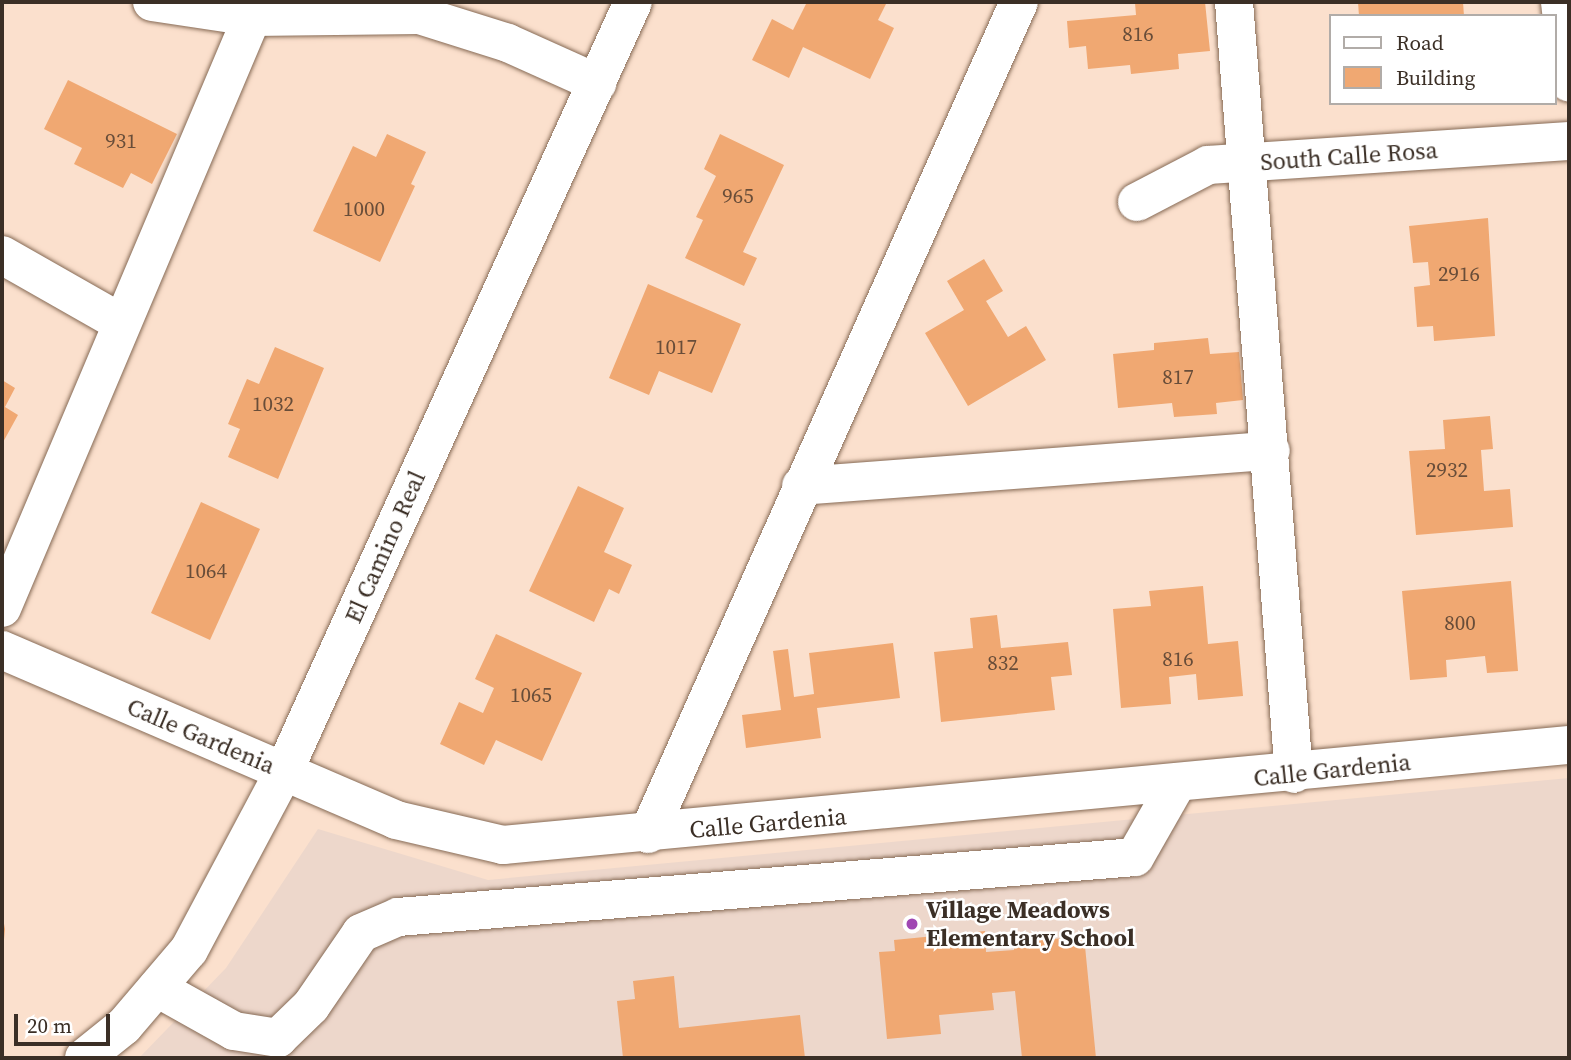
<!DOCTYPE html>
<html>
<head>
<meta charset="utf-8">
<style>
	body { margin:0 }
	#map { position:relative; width:1571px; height:1060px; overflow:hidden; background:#fbe0cd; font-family:"Source Serif 4",serif }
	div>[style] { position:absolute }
	.education>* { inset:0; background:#edd7cb }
	.building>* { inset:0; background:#f0a872 }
	.roads { filter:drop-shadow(0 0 2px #866a55) drop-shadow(0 0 2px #866a55) }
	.minor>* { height:38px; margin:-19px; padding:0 19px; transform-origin:19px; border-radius:19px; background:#fff }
	.dots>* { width:19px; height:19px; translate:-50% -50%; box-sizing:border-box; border:4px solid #fff; border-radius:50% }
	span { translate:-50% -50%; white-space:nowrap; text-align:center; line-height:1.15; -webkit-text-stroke:5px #fff; paint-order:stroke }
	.number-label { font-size:21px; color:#684d39 }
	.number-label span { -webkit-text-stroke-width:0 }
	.street-label { font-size:24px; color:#3b2f26 }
	.poi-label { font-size:24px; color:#3b2f26; font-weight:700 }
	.left { translate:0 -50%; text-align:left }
	.frame { position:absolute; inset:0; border:4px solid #3b2f26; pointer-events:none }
	.legend { position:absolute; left:1329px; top:14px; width:228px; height:91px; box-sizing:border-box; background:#fff; border:2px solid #b1aca8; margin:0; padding:9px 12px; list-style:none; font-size:21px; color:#3b2f26 }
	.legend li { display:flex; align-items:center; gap:14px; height:35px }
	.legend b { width:35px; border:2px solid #b1aca8 }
	.scale { position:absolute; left:14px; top:1014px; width:96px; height:32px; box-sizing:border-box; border:4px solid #3b2f26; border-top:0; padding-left:9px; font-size:21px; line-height:24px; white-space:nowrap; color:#3b2f26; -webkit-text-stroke:5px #fff; paint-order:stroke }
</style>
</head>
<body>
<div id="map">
	<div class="education">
		<i style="clip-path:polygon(1569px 778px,1569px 1058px,139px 1058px,226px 968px,318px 829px,488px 880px)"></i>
	</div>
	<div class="building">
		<i style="clip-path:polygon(807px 2px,887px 2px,878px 20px,894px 28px,870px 79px,803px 47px,789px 78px,752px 60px,772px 19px,793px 30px)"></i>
		<i style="clip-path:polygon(1205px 2px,1210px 51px,1178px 54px,1179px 69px,1131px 74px,1130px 65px,1088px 69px,1086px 46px,1069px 48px,1067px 21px,1136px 15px,1135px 3px)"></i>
		<i style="clip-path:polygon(1358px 2px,1463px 2px,1464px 16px,1359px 16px)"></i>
		<i style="clip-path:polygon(68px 80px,177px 134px,152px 184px,131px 173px,123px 188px,74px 164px,82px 148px,44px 129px)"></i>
		<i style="clip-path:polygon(387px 134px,426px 152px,411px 184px,415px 186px,380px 262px,313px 231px,353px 146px,376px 157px)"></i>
		<i style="clip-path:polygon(720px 134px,784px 165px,743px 252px,757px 258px,744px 286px,685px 258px,703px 220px,696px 217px,716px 176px,704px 169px)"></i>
		<i style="clip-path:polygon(1488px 218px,1495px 336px,1434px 341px,1433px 326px,1417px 327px,1414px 287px,1430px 285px,1428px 262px,1413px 263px,1409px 226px)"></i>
		<i style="clip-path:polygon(984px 259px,1003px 291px,986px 301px,1008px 337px,1026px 326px,1046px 360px,968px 406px,925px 333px,964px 310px,947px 281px)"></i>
		<i style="clip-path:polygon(648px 284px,741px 324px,712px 393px,659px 371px,649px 395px,609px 378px)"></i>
		<i style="clip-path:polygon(1208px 338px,1210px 354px,1239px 352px,1243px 400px,1216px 403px,1217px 414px,1174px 417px,1172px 403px,1118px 408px,1113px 354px,1154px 350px,1154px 343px)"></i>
		<i style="clip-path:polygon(275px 347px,324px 368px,278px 479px,228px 457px,240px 429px,228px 424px,247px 379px,259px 384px)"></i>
		<i style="clip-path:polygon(2px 380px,15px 388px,5px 407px,18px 415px,2px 444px)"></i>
		<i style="clip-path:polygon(1490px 416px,1493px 449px,1481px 450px,1484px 491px,1510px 489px,1513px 527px,1416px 535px,1409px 451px,1445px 449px,1443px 420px)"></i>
		<i style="clip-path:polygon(578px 486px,624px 508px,604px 552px,632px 565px,619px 594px,609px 589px,594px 622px,529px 591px)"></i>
		<i style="clip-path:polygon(201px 502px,260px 529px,210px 640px,151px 613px)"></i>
		<i style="clip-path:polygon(1511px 581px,1518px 671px,1487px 673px,1485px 656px,1446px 660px,1447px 677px,1410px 680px,1402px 591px)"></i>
		<i style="clip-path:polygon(1203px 586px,1208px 644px,1238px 641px,1243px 696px,1198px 700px,1196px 674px,1169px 677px,1171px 704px,1121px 708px,1113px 609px,1151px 606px,1149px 591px)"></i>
		<i style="clip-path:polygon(997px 615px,1001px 648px,1068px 642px,1072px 675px,1051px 677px,1055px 710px,941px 722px,934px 652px,973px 648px,970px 618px)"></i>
		<i style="clip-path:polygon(496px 634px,582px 673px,542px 761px,496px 740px,484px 765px,440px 744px,459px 702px,483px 713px,494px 688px,475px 679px)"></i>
		<i style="clip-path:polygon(893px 643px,900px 698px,817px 708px,821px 738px,746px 748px,742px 715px,781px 710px,773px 651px,788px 649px,794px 697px,814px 694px,809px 653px)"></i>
		<i style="clip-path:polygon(3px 918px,5px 929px,4px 940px,2px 940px)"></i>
		<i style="clip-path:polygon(985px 931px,986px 952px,1014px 950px,1014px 943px,1084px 936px,1096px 1058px,1022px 1058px,1015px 991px,992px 993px,994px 1010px,939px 1015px,941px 1034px,887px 1039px,879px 952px,895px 951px,894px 940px)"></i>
		<i style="clip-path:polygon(674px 976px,679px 1028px,800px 1015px,805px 1058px,623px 1058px,617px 1001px,635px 999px,633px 981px)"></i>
	</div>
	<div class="roads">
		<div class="minor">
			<i style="left:152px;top:2px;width:101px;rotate:8.5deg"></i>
			<i style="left:252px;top:17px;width:167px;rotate:-0.7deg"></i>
			<i style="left:419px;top:15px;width:93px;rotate:17.5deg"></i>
			<i style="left:508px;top:43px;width:98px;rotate:24.2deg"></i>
			<i style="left:1234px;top:2px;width:774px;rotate:85.56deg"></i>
			<i style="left:1560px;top:2px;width:81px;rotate:83.6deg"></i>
			<i style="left:1137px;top:202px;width:80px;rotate:-27.5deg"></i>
			<i style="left:1208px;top:165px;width:362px;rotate:-3.8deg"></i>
			<i style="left:2px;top:255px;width:136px;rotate:29.6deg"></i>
			<i style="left:801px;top:486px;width:471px;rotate:-4.3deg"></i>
			<i style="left:2px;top:608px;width:642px;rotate:-67.07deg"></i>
			<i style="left:2px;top:650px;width:429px;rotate:23.3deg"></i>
			<i style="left:396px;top:820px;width:110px;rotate:13.2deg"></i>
			<i style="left:503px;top:845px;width:1071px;rotate:-5.36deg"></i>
			<i style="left:648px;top:834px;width:911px;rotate:-65.97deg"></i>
			<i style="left:157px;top:988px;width:88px;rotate:29.2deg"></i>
			<i style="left:234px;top:1031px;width:45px;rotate:9deg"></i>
			<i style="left:278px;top:1038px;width:46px;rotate:-44.1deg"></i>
			<i style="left:311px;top:1006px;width:88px;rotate:-55.6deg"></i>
			<i style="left:361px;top:933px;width:40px;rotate:-23.4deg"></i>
			<i style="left:398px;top:917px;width:739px;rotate:-4.65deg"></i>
			<i style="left:1135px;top:857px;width:83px;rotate:-60.3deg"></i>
			<i style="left:84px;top:1058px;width:51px;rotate:-38.7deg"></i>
			<i style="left:124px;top:1026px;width:100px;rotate:-49.5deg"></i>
			<i style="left:189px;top:950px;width:203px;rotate:-62deg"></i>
			<i style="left:284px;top:771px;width:844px;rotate:-65.59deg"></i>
		</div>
	</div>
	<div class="dots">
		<i style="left:912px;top:924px;background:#a047b3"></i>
	</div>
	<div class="number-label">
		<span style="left:1138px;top:34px">816</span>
		<span style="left:121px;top:141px">931</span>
		<span style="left:738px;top:196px">965</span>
		<span style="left:364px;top:209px">1000</span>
		<span style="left:1459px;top:274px">2916</span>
		<span style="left:676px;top:347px">1017</span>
		<span style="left:1178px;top:377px">817</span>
		<span style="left:273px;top:404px">1032</span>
		<span style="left:1447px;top:470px">2932</span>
		<span style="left:206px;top:571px">1064</span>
		<span style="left:1460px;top:623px">800</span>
		<span style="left:1178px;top:659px">816</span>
		<span style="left:1003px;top:663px">832</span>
		<span style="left:531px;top:695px">1065</span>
	</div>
	<div class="street-label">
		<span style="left:1349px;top:156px;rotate:-4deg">South Calle Rosa</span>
		<span style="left:385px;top:547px;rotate:-66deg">El Camino Real</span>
		<span style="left:201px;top:736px;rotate:23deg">Calle Gardenia</span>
		<span style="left:1332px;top:770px;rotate:-6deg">Calle Gardenia</span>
		<span style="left:768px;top:823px;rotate:-5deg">Calle Gardenia</span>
	</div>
	<div class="poi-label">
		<span class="left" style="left:926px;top:924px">Village Meadows<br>Elementary School</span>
	</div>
	<div class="frame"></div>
	<ul class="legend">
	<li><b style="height:9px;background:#fff"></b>Road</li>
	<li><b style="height:19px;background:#f0a872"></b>Building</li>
	</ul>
	<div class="scale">20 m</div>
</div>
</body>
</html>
